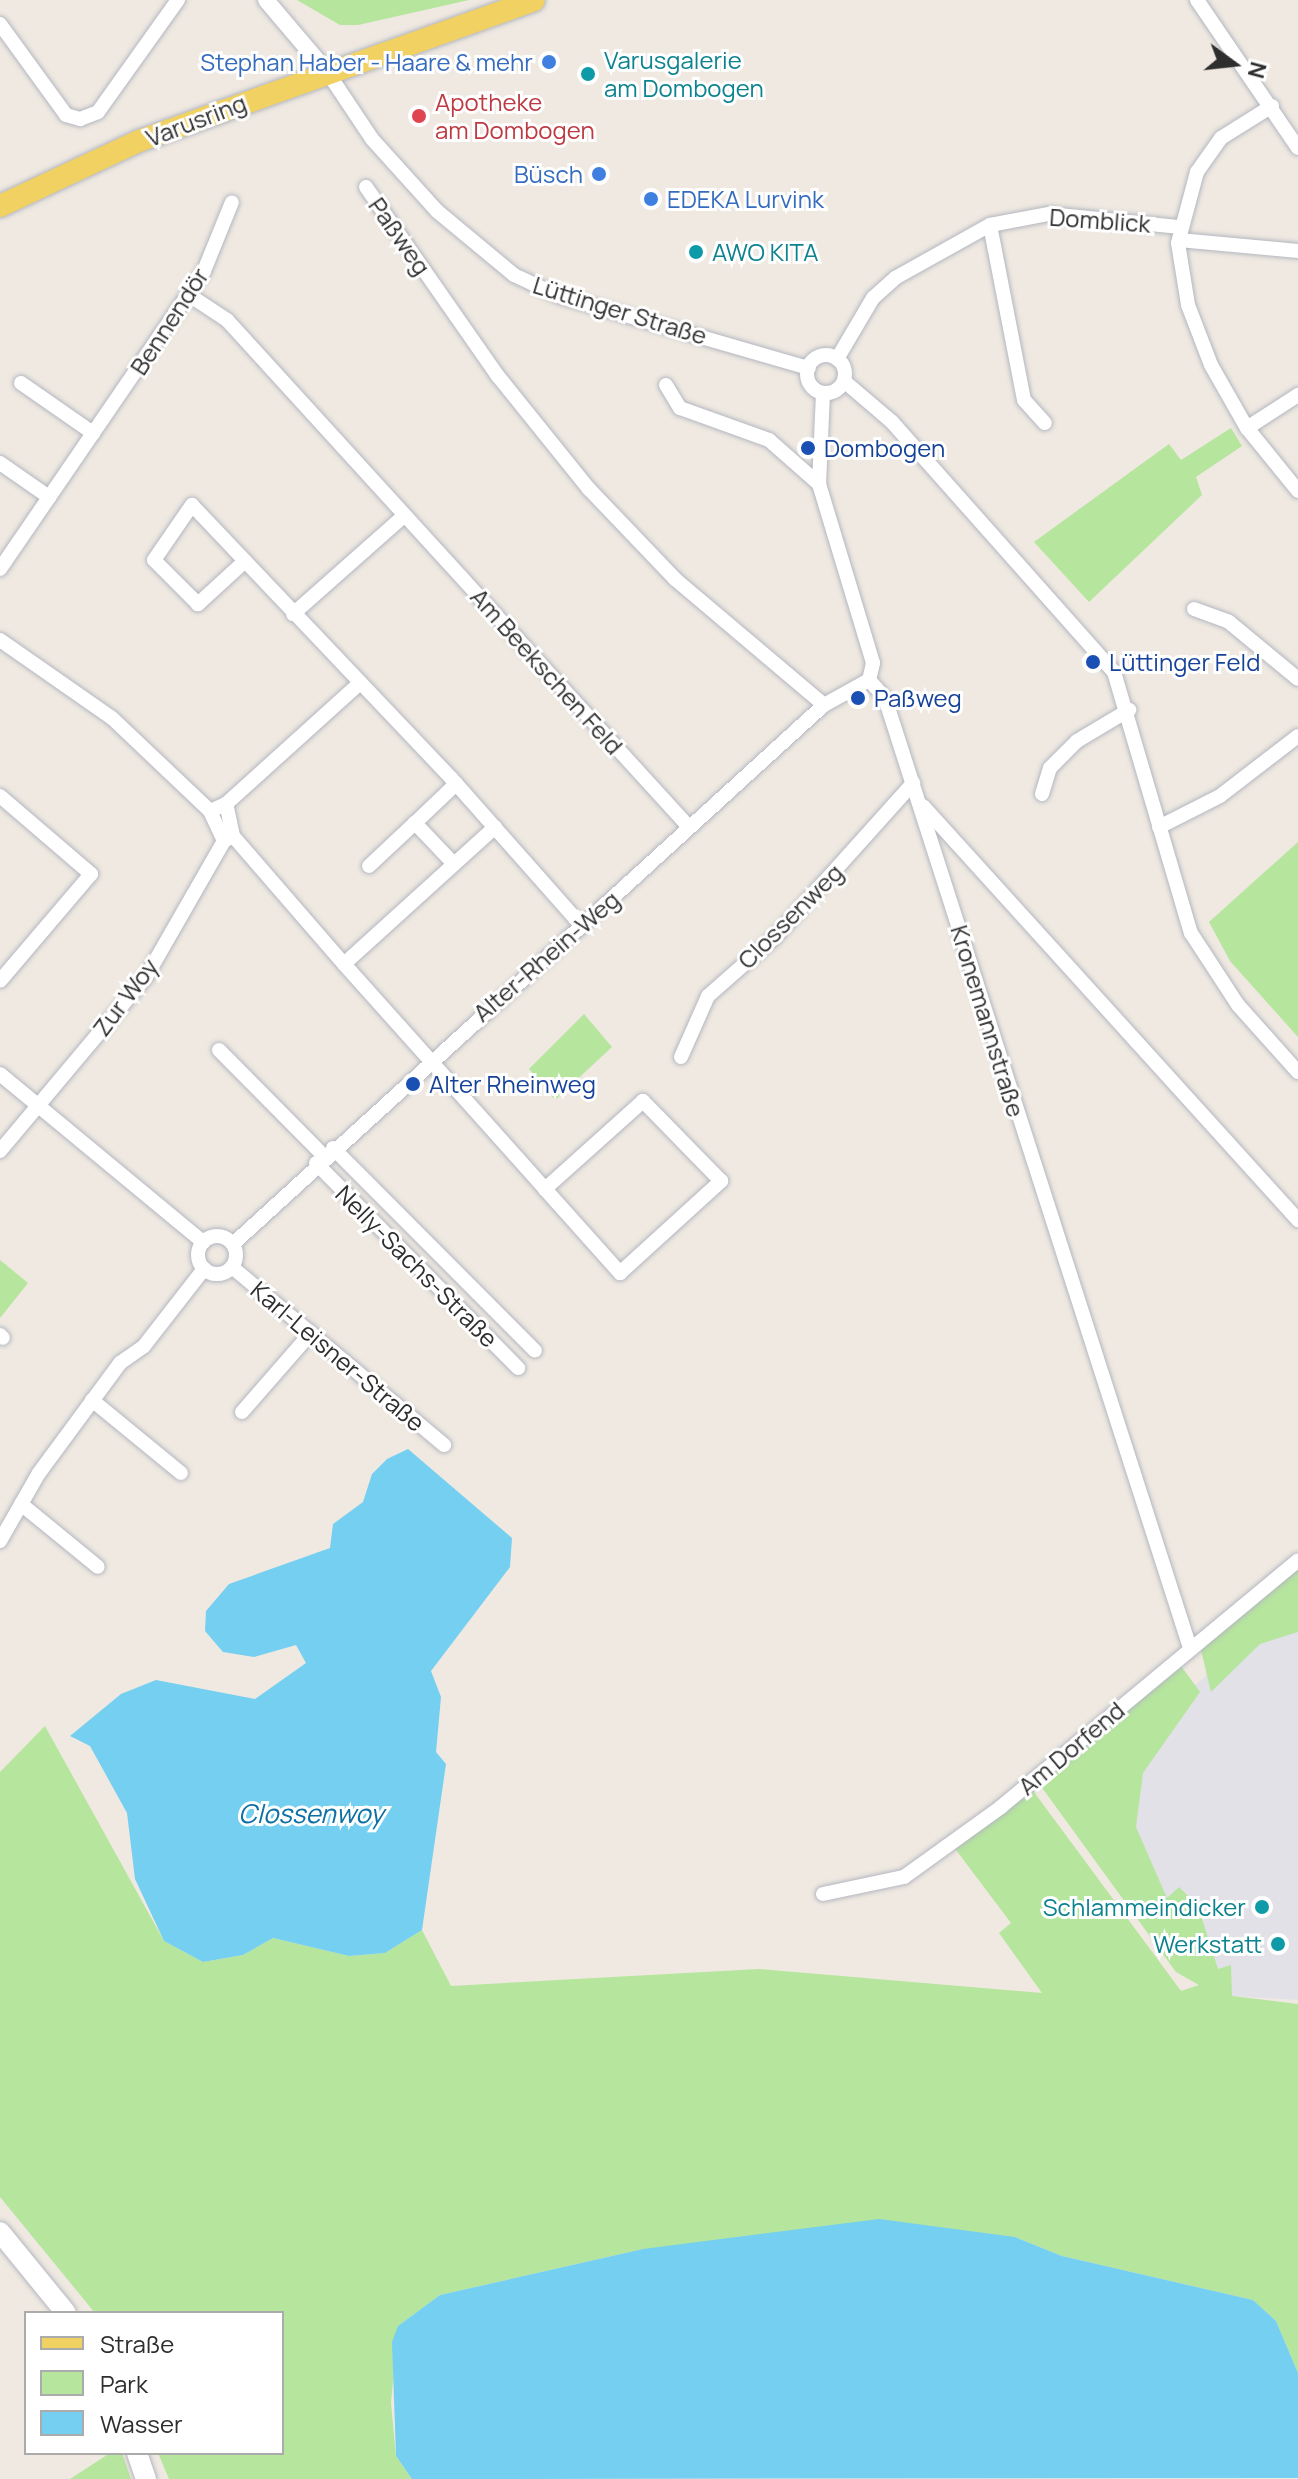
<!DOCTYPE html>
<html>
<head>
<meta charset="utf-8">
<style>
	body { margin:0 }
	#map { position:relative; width:1298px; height:2479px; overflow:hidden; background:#efe9e1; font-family:Manrope,sans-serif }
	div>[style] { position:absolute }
	.industrial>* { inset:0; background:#e3e1e8 }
	.green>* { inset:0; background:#b6e59e }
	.water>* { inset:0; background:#75cff0 }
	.roads { filter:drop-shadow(0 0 2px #b4b7c1) drop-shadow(0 0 2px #b4b7c1) }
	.minor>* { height:14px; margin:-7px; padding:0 7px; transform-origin:7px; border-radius:7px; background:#fff }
	.minor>.ring { margin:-7px; padding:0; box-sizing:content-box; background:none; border:14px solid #fff; border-radius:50% }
	.tertiary>* { height:16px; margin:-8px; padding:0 8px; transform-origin:8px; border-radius:8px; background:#fff }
	.secondary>* { height:20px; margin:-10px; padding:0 10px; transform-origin:10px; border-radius:10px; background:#fff }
	.primary>* { height:22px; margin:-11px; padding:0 11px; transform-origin:11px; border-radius:11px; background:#f2d163 }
	.dots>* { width:22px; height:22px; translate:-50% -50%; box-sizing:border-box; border:4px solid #fff; border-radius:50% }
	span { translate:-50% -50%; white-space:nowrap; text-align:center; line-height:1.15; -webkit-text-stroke:6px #fff; paint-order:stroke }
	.culture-label { font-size:24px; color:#0d838f }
	.left { translate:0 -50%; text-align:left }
	.right { translate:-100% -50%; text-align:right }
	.shop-label { font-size:24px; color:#366cbe }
	.health-label { font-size:24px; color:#be3a42 }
	.street-label { font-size:24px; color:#2e2e2e }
	.transit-label { font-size:24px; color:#164399 }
	.water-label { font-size:26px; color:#0d6fa3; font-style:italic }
	.legend { position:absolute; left:24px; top:2311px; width:260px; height:144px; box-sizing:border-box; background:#fff; border:2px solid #ababab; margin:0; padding:10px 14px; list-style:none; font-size:24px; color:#2e2e2e }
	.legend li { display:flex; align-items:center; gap:16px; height:40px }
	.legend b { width:40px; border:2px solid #ababab }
	.north { position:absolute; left:1194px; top:24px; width:80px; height:80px; -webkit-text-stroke:6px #fff; paint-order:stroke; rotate:105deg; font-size:22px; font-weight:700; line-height:32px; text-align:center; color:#2e2e2e }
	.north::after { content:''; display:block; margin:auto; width:28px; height:36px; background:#2e2e2e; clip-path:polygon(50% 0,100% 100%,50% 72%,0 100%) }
</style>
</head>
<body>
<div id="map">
	<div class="industrial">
		<i style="clip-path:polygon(1298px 1564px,1298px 2000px,1217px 1995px,1176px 1972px,1043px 1789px,1202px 1680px)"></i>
	</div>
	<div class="green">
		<i style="clip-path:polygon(297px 0,469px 0,358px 25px,340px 25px)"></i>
		<i style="clip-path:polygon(1231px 428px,1242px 446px,1196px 477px,1202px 495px,1089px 602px,1034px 542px,1169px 444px,1181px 460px)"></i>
		<i style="clip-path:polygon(1298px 842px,1298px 1037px,1230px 961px,1209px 922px)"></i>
		<i style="clip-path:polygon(584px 1014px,612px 1047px,555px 1100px,529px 1069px)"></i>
		<i style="clip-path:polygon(0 1260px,28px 1283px,0 1318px)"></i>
		<i style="clip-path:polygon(1298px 1564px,1298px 1632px,1260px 1644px,1211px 1692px,1200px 1646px)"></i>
		<i style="clip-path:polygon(1179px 1663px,1200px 1692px,1143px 1773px,1136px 1827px,1167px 1898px,1179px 1887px,1198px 1906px,1218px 1969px,1231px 1965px,1232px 1996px,1298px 2004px,1298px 2373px,1276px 2321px,1253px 2300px,1062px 2256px,1015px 2237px,643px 2249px,440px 2295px,398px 2326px,391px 2403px,396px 2456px,412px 2479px,169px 2479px,158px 2453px,282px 2453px,282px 2313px,95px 2313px,0 2197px,0 1772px,45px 1726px,164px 1941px,203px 1962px,243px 1955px,273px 1938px,349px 1956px,385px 1953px,422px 1930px,451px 1986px,759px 1969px,1042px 1993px,999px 1933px,1011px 1923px,953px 1846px,1031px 1788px,1181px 1991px,1199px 1985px,1176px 1972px,1043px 1789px,1044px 1777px)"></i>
		<i style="clip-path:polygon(110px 2453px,122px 2453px,131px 2479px,70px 2479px)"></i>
	</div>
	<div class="water">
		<i style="clip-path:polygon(408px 1449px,512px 1538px,510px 1567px,431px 1671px,441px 1697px,436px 1752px,446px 1764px,422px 1930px,385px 1953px,349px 1956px,273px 1938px,243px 1955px,203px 1962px,164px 1941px,135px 1879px,127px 1813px,90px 1746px,70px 1736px,121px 1694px,156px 1680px,255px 1699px,306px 1663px,296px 1645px,254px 1657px,223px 1652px,205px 1631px,206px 1611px,229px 1584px,330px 1548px,333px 1524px,363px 1502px,372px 1474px,387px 1459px)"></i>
		<i style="clip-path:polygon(879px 2219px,1015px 2237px,1062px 2256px,1253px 2300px,1276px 2321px,1298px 2373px,1298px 2478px,412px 2479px,396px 2456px,392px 2342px,398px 2326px,440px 2295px,643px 2249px)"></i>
	</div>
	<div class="roads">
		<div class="minor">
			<i style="left:1197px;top:0;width:179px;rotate:55.7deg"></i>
			<i style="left:0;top:24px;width:112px;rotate:54deg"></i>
			<i style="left:66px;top:115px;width:15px;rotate:16deg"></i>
			<i style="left:80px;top:119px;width:19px;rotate:-21deg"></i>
			<i style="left:98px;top:112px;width:138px;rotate:-54.5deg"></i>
			<i style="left:328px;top:73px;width:79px;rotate:56.3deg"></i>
			<i style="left:372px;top:139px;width:97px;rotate:47.9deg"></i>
			<i style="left:437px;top:211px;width:100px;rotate:39.7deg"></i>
			<i style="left:514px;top:275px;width:50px;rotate:25deg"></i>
			<i style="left:559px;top:296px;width:260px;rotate:16.1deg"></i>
			<i style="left:1272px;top:106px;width:60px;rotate:147.9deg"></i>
			<i style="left:1221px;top:138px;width:42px;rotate:125.2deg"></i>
			<i style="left:1197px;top:172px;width:73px;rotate:105deg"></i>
			<i style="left:1178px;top:243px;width:63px;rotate:80.8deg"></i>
			<i style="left:1188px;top:305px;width:64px;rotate:69deg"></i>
			<i style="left:1211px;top:365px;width:73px;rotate:60.3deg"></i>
			<i style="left:1247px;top:428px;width:81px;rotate:51deg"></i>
			<i style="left:366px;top:187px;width:231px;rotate:55.1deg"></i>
			<i style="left:498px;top:376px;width:145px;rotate:51.2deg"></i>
			<i style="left:589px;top:489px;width:124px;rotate:46.3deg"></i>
			<i style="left:675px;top:579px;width:195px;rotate:40.2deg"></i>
			<i style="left:990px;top:225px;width:178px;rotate:79deg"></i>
			<i style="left:1024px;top:400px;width:31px;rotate:48deg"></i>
			<i style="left:1179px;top:240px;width:120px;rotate:5.3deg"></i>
			<i style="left:189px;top:295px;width:45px;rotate:33.3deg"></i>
			<i style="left:227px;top:320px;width:686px;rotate:47.66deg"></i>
			<i class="ring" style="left:807px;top:355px;width:24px;height:24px"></i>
			<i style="left:837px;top:359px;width:71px;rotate:-59.5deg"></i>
			<i style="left:873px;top:298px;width:30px;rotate:-42deg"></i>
			<i style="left:895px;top:278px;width:109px;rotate:-29.2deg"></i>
			<i style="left:990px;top:225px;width:60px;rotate:-10.6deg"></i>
			<i style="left:1049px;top:214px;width:132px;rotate:5.7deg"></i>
			<i style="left:844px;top:381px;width:63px;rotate:40.5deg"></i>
			<i style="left:892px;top:422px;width:334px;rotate:48.4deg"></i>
			<i style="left:1114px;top:672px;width:272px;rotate:73.6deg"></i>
			<i style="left:1191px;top:933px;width:86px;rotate:56.9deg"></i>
			<i style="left:1238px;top:1005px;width:90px;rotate:48.2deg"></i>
			<i style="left:21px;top:383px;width:88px;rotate:34.8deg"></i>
			<i style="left:666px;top:385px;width:27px;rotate:59deg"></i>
			<i style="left:680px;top:408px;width:95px;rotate:19.8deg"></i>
			<i style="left:769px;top:440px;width:67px;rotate:41.3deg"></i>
			<i style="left:823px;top:393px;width:91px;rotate:92.5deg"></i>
			<i style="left:819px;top:484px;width:187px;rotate:73.2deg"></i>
			<i style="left:873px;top:663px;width:17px;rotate:103deg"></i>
			<i style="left:1247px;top:428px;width:61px;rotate:-32.9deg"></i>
			<i style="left:0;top:463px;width:60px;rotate:34.8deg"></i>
			<i style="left:245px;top:561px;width:64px;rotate:137.5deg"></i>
			<i style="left:198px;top:604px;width:62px;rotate:-135deg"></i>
			<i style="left:154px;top:560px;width:67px;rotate:-55.4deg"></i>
			<i style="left:192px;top:505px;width:376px;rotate:46.5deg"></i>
			<i style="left:451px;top:778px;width:198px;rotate:48.5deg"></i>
			<i style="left:0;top:569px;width:361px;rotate:-55.6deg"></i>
			<i style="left:204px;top:271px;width:74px;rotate:-67.9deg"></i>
			<i style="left:1194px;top:609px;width:37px;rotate:20deg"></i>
			<i style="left:1229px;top:622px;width:89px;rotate:39.6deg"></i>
			<i style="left:293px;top:614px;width:149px;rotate:-41.5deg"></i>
			<i style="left:0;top:640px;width:136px;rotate:34.9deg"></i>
			<i style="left:112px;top:718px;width:135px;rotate:43.5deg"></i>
			<i style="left:210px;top:811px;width:33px;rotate:65deg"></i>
			<i style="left:224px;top:841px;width:10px;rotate:-29deg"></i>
			<i style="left:233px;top:836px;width:33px;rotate:-102deg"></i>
			<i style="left:226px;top:804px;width:17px;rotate:156deg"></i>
			<i style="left:869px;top:680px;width:24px;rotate:48deg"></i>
			<i style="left:885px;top:698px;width:998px;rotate:72.2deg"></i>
			<i style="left:1042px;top:794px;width:27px;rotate:-73deg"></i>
			<i style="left:1050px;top:768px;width:38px;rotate:-45deg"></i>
			<i style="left:1077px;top:741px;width:61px;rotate:-30.8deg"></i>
			<i style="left:0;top:796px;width:120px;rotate:40.6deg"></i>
			<i style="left:91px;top:874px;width:140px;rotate:130.4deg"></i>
			<i style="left:226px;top:804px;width:179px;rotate:-42.1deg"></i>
			<i style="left:923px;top:806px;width:559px;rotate:47.83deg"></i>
			<i style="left:1159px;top:827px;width:68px;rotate:-26.9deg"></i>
			<i style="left:1220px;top:796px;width:98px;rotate:-37.6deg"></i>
			<i style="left:233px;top:836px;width:169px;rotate:49.1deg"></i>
			<i style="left:344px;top:964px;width:302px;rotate:48.2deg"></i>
			<i style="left:545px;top:1189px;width:113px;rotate:48.2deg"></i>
			<i style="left:620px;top:1273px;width:137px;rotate:-42.3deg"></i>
			<i style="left:721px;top:1181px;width:112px;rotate:-134.3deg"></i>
			<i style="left:643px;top:1101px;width:132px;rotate:138.1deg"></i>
			<i style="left:454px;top:864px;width:57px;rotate:-133.6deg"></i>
			<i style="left:415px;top:823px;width:57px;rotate:-43.6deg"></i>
			<i style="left:369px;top:866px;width:63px;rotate:-43.1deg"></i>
			<i style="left:344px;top:964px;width:204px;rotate:-42.2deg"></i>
			<i style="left:219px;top:1050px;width:149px;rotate:45.3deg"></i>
			<i style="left:681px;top:1057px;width:67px;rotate:-66.1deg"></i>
			<i style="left:708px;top:996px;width:89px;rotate:-41.4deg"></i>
			<i style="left:775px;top:937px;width:207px;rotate:-48.1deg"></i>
			<i style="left:0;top:1074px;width:264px;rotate:39.6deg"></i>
			<i style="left:333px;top:1148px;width:286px;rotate:45.1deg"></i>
			<i style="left:0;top:1151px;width:227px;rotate:-50deg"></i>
			<i style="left:146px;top:977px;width:157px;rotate:-60.2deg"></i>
			<i style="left:316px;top:1163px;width:288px;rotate:45.4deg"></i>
			<i class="ring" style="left:198px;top:1236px;width:24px;height:24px"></i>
			<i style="left:233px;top:1244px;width:800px;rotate:-42.37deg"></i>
			<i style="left:824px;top:705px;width:51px;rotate:-29.1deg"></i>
			<i style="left:232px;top:1267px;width:277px;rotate:40deg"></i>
			<i style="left:0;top:1335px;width:4px;rotate:45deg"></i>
			<i style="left:92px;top:1400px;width:115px;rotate:39.4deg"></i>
			<i style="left:242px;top:1412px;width:105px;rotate:-48.9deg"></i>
			<i style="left:21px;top:1504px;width:99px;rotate:39.3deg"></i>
			<i style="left:0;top:1541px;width:78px;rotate:-60.2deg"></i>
			<i style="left:39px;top:1473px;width:137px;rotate:-53.6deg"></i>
			<i style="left:120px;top:1363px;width:29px;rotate:-35deg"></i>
			<i style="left:144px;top:1346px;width:98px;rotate:-52.1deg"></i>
			<i style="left:823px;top:1894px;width:83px;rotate:-11.9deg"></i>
			<i style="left:904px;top:1877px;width:120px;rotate:-35.8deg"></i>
			<i style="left:1001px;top:1807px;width:386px;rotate:-39.7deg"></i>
		</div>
		<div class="tertiary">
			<i style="left:266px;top:0;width:96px;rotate:49.7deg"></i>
		</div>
		<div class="secondary">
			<i style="left:0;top:2232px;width:104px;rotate:50.8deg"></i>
			<i style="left:137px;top:2453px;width:28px;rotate:71deg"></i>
		</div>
		<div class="primary">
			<i style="left:0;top:206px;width:153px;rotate:-25.1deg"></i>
			<i style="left:139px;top:141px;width:419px;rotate:-19.6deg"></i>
		</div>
	</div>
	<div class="dots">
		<i style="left:549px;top:62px;background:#3f7fe0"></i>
		<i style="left:588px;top:74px;background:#0f9aa8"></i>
		<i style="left:419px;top:116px;background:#e0444e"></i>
		<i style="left:599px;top:174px;background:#3f7fe0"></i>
		<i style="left:651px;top:199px;background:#3f7fe0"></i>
		<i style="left:696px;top:252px;background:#0f9aa8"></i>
		<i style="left:808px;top:448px;background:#1a4fb4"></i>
		<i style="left:1093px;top:662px;background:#1a4fb4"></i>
		<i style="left:858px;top:698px;background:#1a4fb4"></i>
		<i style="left:413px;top:1084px;background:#1a4fb4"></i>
		<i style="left:1262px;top:1907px;background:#0f9aa8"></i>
		<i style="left:1278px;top:1944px;background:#0f9aa8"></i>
	</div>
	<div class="culture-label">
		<span class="left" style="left:604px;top:74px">Varusgalerie<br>am Dombogen</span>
		<span class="left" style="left:712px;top:252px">AWO KITA</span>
		<span class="right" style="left:1246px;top:1907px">Schlammeindicker</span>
		<span class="right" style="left:1262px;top:1944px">Werkstatt</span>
	</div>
	<div class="shop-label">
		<span class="right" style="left:533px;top:62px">Stephan Haber - Haare &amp; mehr</span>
		<span class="right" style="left:583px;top:174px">Büsch</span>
		<span class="left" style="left:667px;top:199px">EDEKA Lurvink</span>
	</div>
	<div class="health-label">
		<span class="left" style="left:435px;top:116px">Apotheke<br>am Dombogen</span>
	</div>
	<div class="street-label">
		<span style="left:196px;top:120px;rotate:-21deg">Varusring</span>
		<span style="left:1100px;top:220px;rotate:4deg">Domblick</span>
		<span style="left:400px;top:236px;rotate:55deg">Paßweg</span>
		<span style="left:620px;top:310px;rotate:17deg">Lüttinger Straße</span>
		<span style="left:169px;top:321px;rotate:-57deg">Bennendör</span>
		<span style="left:547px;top:671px;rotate:48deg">Am Beekschen Feld</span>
		<span style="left:790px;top:916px;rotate:-45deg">Clossenweg</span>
		<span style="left:546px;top:956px;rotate:-41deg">Alter-Rhein-Weg</span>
		<span style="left:125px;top:997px;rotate:-53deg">Zur Woy</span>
		<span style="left:988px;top:1021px;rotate:73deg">Kronemannstraße</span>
		<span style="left:417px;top:1266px;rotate:45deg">Nelly-Sachs-Straße</span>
		<span style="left:338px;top:1356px;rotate:40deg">Karl-Leisner-Straße</span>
		<span style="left:1071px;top:1748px;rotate:-40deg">Am Dorfend</span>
	</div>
	<div class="transit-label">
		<span class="left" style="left:824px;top:448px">Dombogen</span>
		<span class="left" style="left:1109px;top:662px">Lüttinger Feld</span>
		<span class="left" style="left:874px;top:698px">Paßweg</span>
		<span class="left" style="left:429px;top:1084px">Alter Rheinweg</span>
	</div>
	<div class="water-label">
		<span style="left:311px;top:1814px">Clossenwoy</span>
	</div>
	<ul class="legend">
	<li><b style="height:10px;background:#f2d163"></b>Straße</li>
	<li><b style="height:22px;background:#b6e59e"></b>Park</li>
	<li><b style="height:22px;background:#75cff0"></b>Wasser</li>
	</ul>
	<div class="north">N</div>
</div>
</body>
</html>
